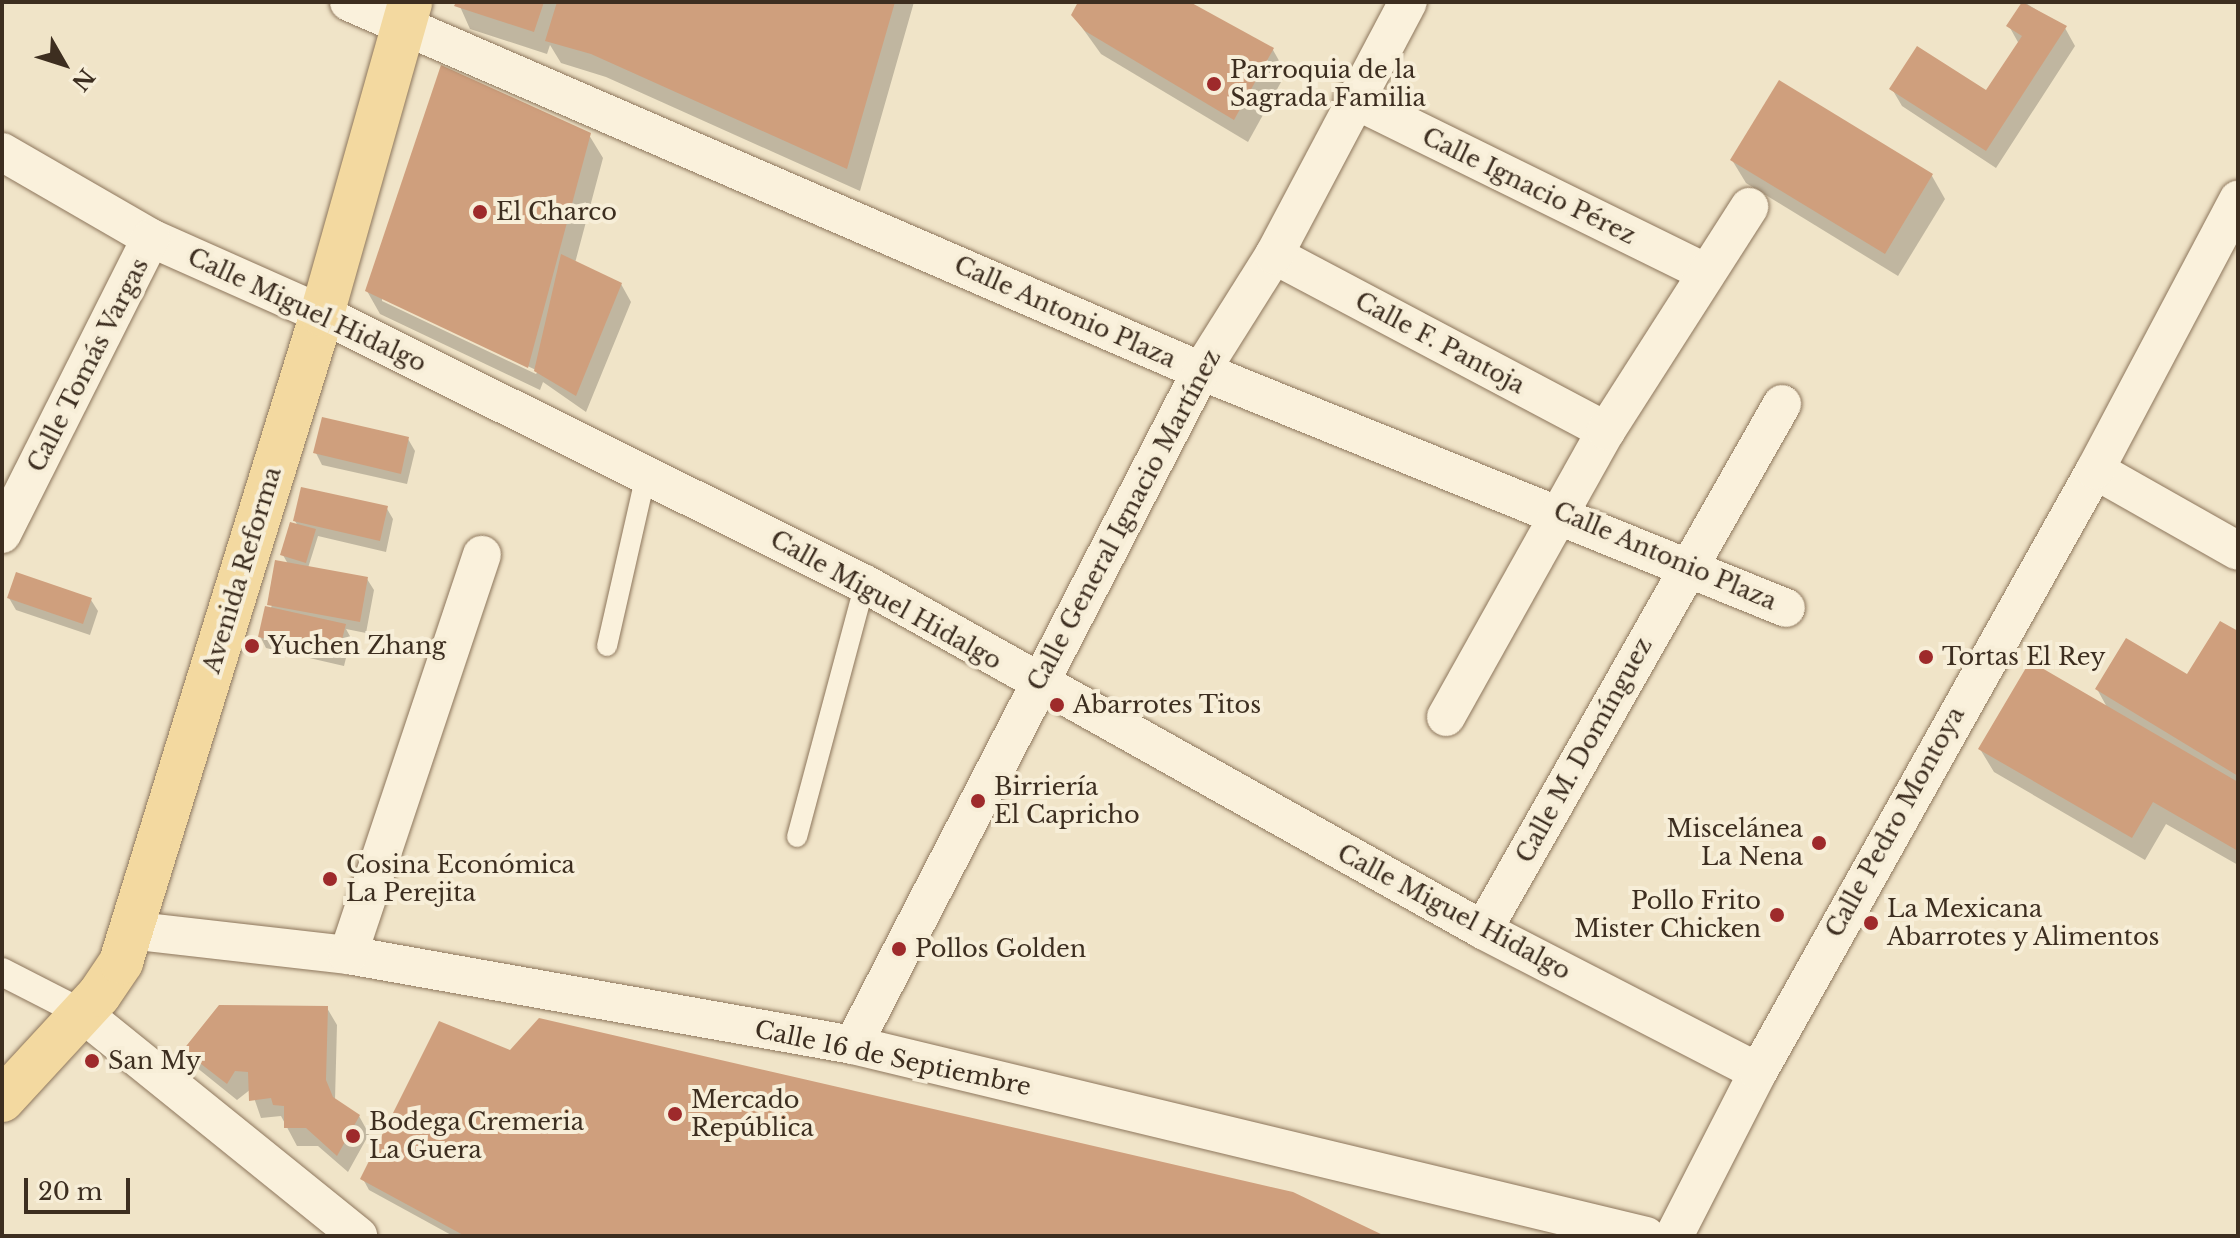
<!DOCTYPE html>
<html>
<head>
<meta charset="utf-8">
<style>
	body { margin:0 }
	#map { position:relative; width:2240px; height:1238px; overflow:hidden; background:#f0e4c8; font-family:"Libre Baskerville",serif }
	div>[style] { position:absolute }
	.shadow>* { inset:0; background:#0003 }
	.building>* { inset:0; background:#cf9f7d }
	.roads { filter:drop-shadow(0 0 2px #8d765c) drop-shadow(0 0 2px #8d765c) }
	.service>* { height:20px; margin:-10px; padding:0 10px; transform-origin:10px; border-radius:10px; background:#faf1dc }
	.pedestrian>* { height:28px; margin:-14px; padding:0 14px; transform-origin:14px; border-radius:14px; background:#faf1dc }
	.minor>* { height:38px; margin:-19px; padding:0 19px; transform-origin:19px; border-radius:19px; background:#faf1dc }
	.primary>* { height:44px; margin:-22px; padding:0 22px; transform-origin:22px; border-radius:22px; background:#f3d9a0 }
	.dots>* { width:22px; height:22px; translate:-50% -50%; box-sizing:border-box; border:4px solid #f7eed8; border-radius:50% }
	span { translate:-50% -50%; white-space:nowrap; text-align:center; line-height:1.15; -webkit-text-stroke:8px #f7eed8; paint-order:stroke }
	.poi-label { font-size:24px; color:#3d2e20 }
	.left { translate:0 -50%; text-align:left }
	.right { translate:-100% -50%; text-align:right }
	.street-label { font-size:24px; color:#3d2e20 }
	.frame { position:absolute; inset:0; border:4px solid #3d2e20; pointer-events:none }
	.north { position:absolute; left:24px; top:24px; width:80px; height:80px; -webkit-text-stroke:6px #f7eed8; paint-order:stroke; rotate:129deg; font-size:22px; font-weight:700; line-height:32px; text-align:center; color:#3d2e20 }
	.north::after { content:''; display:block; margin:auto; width:28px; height:36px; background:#3d2e20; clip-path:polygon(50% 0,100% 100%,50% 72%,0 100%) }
	.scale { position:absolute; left:24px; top:1178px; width:106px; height:36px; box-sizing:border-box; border:4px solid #3d2e20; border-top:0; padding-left:10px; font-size:24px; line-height:28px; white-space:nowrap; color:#3d2e20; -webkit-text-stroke:6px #f7eed8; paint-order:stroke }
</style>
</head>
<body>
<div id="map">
	<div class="shadow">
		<i style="clip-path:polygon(458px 2px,914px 2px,860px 191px,606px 77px,561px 63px,550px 45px,547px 54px,470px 29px)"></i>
		<i style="clip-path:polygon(1080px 2px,1183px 2px,1273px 50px,1286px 73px,1248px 142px,1101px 54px,1073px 15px)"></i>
		<i style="clip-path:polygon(2024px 2px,2065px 28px,2075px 46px,1996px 168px,1902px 106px,1892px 89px,1987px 93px,2019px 44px,2009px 26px)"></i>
		<i style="clip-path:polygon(1780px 83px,1932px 176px,1945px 199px,1898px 276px,1746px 183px,1732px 160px)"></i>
		<i style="clip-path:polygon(evenodd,589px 135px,603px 158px,575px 263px,621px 284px,631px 302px,586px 412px,543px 382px,540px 390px,380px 314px,367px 291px,589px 135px,382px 297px,538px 371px,536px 374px,382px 301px,382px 297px)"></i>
		<i style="clip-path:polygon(408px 439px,415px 451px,407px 484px,322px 465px,316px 453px)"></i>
		<i style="clip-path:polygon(386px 507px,393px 519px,386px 552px,318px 536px,308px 568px,367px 579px,374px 590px,366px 633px,346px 629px,351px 638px,344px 666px,266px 648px,260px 636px,288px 564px,283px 555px,298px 526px,295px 521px)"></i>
		<i style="clip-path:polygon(9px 598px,91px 600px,98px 611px,90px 635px,16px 610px)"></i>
		<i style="clip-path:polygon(2238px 634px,2238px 865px,2166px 824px,2145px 860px,1994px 772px,1980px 749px,2108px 709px,2097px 689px,2187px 677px)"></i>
		<i style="clip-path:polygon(327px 1008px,337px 1025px,335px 1100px,359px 1116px,369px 1134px,348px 1172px,318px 1146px,297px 1146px,281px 1116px,261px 1118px,251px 1089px,237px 1100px,196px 1067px,186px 1050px)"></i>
		<i style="clip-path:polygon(511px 1052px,1380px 1236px,453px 1236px,369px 1190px,363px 1179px)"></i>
	</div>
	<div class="building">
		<i style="clip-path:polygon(456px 2px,544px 2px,534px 32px,454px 6px)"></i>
		<i style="clip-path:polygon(557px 2px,895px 2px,847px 169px,591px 54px,545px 41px)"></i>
		<i style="clip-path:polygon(1078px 2px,1190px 2px,1274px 48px,1234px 120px,1085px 31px,1071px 15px)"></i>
		<i style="clip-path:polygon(2022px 2px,2067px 26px,1986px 151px,1889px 89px,1917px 46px,1986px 90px,2022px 36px,2006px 26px)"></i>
		<i style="clip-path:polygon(441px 65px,591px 133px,528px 368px,365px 291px)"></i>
		<i style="clip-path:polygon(1779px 80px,1933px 174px,1885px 254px,1730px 160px)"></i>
		<i style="clip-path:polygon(561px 254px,622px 283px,576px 396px,534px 371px)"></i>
		<i style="clip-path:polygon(322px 417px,409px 437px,401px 474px,313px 453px)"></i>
		<i style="clip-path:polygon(301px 487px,388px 506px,380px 541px,293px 521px)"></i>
		<i style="clip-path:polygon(290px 522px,316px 529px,306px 563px,280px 555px)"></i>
		<i style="clip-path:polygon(275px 560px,368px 577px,360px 622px,267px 605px)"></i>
		<i style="clip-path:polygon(16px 572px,92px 598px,83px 624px,7px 598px)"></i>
		<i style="clip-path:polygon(265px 606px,346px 624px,338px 655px,258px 637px)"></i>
		<i style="clip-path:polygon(2220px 621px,2238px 631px,2238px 776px,2095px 689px,2126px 638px,2187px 674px)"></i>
		<i style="clip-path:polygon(2030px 661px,2238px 782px,2238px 851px,2153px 802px,2132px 838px,1978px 749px)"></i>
		<i style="clip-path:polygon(219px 1005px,328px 1006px,326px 1080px,333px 1097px,360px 1115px,337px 1156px,306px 1128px,284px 1128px,284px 1106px,273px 1105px,271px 1098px,249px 1101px,248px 1072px,235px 1071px,227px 1084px,183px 1050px)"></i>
		<i style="clip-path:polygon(539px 1018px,1293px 1192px,1385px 1236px,465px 1236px,360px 1179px,439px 1021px,510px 1050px)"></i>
	</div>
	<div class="roads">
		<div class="service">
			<i style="left:607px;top:646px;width:175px;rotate:-77.2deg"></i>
			<i style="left:797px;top:837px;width:262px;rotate:-75deg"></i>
		</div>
		<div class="pedestrian">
			<i style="left:2px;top:972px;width:90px;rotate:27.1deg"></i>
		</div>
		<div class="minor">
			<i style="left:349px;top:2px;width:928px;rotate:23.42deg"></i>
			<i style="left:1201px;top:371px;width:631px;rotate:22.05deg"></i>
			<i style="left:1353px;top:99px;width:392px;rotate:26.2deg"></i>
			<i style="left:2px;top:152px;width:172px;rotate:30deg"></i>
			<i style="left:151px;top:238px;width:187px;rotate:24deg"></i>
			<i style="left:322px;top:314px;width:606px;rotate:26.44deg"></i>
			<i style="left:865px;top:584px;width:708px;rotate:29.24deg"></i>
			<i style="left:1483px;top:930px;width:309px;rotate:27.3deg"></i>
			<i style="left:1274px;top:255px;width:376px;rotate:27.9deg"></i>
			<i style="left:2095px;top:470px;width:164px;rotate:29.5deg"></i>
			<i style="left:2px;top:534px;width:331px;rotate:-63.3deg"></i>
			<i style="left:1446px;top:717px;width:328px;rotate:-60.8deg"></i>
			<i style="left:1606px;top:431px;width:266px;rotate:-57.4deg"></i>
			<i style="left:129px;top:930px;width:220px;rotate:6.5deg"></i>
			<i style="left:348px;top:955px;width:513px;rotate:10.11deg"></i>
			<i style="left:853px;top:1045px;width:816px;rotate:13.54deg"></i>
			<i style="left:1483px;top:930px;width:605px;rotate:-60.38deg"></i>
			<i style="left:348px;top:955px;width:422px;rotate:-71.5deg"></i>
			<i style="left:82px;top:1013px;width:355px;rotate:38.9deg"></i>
			<i style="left:853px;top:1045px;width:759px;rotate:-62.69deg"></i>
			<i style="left:1201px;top:371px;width:137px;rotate:-57.8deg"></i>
			<i style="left:1274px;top:255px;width:286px;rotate:-62.1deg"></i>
			<i style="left:1674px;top:1236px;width:184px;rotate:-62.9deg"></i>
			<i style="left:1758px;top:1072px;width:690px;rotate:-60.76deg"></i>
			<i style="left:2095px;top:470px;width:306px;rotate:-62.1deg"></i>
		</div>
		<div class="primary">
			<i style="left:2px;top:1100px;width:143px;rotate:-47.3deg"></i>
			<i style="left:99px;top:995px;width:40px;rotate:-56deg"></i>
			<i style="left:121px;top:962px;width:678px;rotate:-72.77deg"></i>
			<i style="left:322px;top:314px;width:324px;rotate:-74.2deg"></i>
		</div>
	</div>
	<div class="dots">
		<i style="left:1214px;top:84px;background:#9e2a2b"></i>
		<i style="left:480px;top:212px;background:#9e2a2b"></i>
		<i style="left:252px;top:646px;background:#9e2a2b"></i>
		<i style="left:1926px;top:657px;background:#9e2a2b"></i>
		<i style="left:1057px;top:705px;background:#9e2a2b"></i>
		<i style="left:978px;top:801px;background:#9e2a2b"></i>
		<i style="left:1819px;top:843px;background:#9e2a2b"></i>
		<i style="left:330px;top:879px;background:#9e2a2b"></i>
		<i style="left:1777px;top:915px;background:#9e2a2b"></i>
		<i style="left:1871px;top:923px;background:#9e2a2b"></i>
		<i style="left:899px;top:949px;background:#9e2a2b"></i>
		<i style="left:92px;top:1061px;background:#9e2a2b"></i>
		<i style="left:675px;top:1114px;background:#9e2a2b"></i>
		<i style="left:353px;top:1136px;background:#9e2a2b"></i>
	</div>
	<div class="poi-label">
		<span class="left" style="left:1230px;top:84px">Parroquia de la<br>Sagrada Familia</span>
		<span class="left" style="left:496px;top:212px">El Charco</span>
		<span class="left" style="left:268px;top:646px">Yuchen Zhang</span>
		<span class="left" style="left:1942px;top:657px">Tortas El Rey</span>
		<span class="left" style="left:1073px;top:705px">Abarrotes Titos</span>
		<span class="left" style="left:994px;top:801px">Birriería<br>El Capricho</span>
		<span class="right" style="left:1803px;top:843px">Miscelánea<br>La Nena</span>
		<span class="left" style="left:346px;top:879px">Cosina Económica<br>La Perejita</span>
		<span class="right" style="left:1761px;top:915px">Pollo Frito<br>Mister Chicken</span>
		<span class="left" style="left:1887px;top:923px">La Mexicana<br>Abarrotes y Alimentos</span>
		<span class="left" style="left:915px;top:949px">Pollos Golden</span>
		<span class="left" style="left:108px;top:1061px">San My</span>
		<span class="left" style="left:691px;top:1114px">Mercado<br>República</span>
		<span class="left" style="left:369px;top:1136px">Bodega Cremeria<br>La Guera</span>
	</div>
	<div class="street-label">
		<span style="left:1529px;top:186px;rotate:26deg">Calle Ignacio Pérez</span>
		<span style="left:307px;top:310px;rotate:25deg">Calle Miguel Hidalgo</span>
		<span style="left:1065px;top:312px;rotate:24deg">Calle Antonio Plaza</span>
		<span style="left:1440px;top:343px;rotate:28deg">Calle F. Pantoja</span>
		<span style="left:88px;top:365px;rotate:-63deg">Calle Tomás Vargas</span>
		<span style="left:1124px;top:520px;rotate:-62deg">Calle General Ignacio Martínez</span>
		<span style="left:1665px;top:556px;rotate:23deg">Calle Antonio Plaza</span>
		<span style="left:242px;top:570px;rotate:-73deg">Avenida Reforma</span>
		<span style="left:886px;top:600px;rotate:29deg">Calle Miguel Hidalgo</span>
		<span style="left:1584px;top:750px;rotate:-61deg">Calle M. Domínguez</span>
		<span style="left:1895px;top:822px;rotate:-61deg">Calle Pedro Montoya</span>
		<span style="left:1454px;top:912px;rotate:28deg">Calle Miguel Hidalgo</span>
		<span style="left:893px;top:1058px;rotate:12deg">Calle 16 de Septiembre</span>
	</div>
	<div class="frame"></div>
	<div class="north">N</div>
	<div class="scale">20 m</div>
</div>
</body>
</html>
